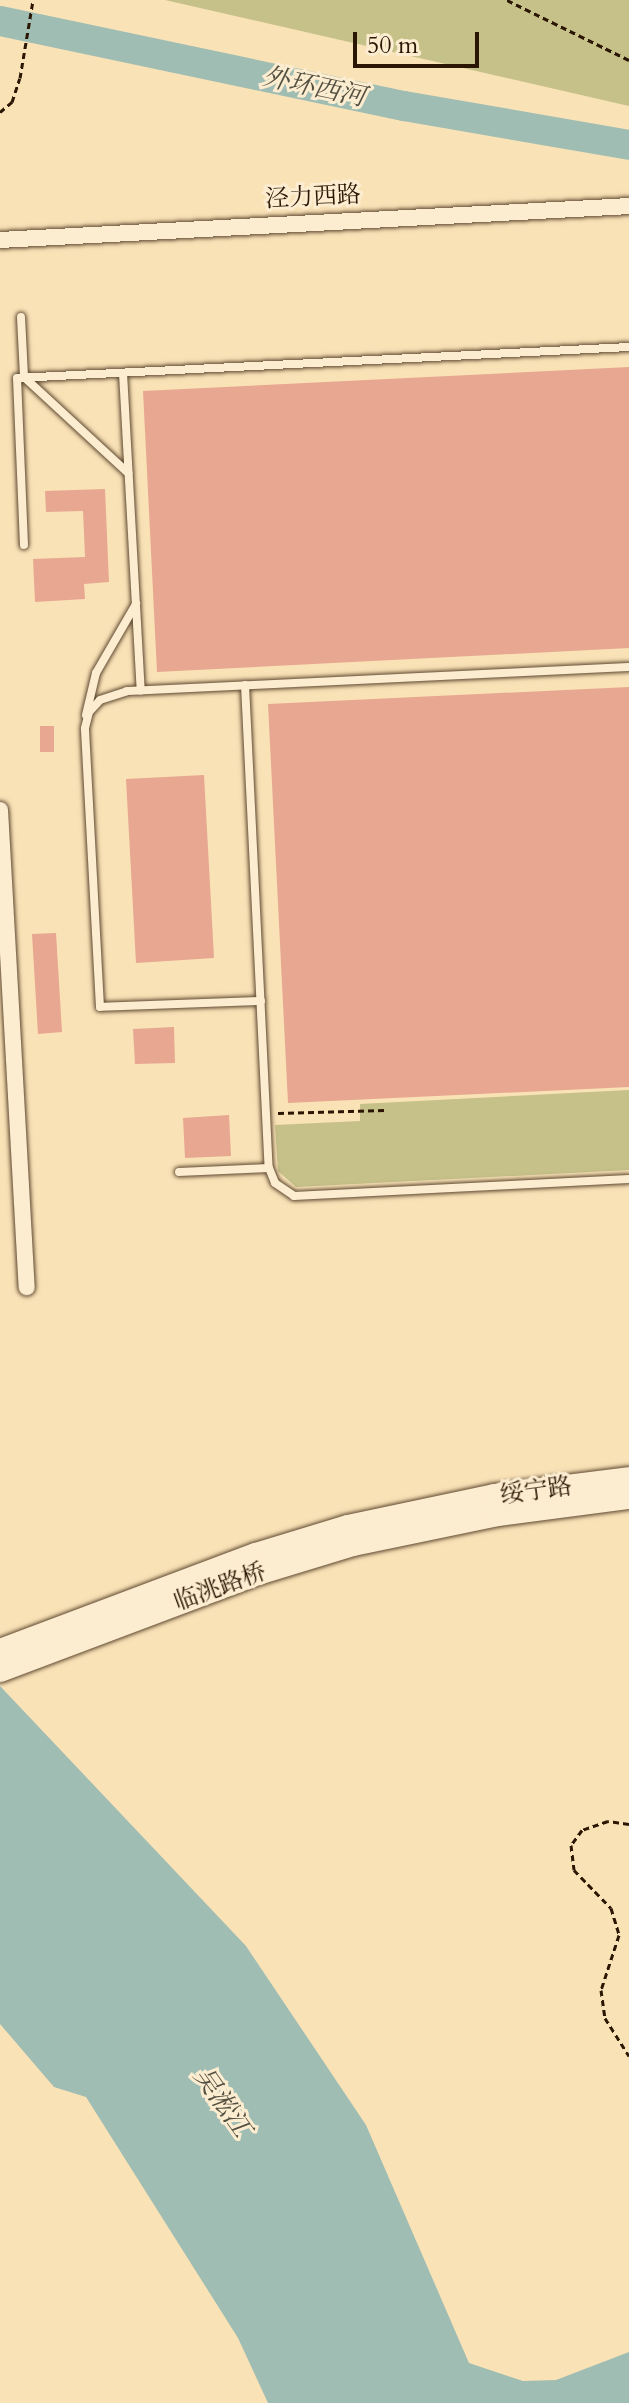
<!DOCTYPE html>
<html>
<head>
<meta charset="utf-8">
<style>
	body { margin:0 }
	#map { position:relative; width:629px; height:2403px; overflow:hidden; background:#fae2b7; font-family:Cardo,"Noto Serif SC",serif }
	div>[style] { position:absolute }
	.green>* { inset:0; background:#c5c189 }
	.water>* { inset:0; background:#9fbdb3 }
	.river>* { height:30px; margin:-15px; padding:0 15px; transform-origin:15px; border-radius:15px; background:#9fbdb3 }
	.building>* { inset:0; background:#e7a790 }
	.path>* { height:3px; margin-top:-1.5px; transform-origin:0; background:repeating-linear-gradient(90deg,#2a1603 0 6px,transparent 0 10px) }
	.roads { filter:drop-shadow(0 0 2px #5e4930) drop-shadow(0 0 2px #5e4930) }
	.service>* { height:8px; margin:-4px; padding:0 4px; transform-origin:4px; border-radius:4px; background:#fcecd0 }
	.minor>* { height:16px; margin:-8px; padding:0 8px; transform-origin:8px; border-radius:8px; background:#fcecd0 }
	.secondary>* { height:24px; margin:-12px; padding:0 12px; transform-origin:12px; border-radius:12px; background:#fcecd0 }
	span { translate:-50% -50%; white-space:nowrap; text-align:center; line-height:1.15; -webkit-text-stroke:6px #fcecd0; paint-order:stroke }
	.street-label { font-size:24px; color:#2a1603 }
	.water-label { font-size:26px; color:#535041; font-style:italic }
	.scale { position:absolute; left:353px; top:32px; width:126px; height:36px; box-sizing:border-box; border:4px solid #2a1603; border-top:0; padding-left:10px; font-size:24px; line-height:28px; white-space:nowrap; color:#2a1603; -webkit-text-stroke:6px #fcecd0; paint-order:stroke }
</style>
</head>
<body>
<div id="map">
	<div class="green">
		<i style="clip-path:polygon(165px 0,629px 0,629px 106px)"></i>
		<i style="clip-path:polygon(629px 1090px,629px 1170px,296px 1187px,278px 1171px,275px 1125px,360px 1121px,360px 1104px)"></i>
	</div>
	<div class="water">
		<i style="clip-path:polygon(0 1686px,246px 1946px,366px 2125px,469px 2363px,523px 2381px,556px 2380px,629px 2352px,629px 2403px,268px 2403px,238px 2338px,86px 2097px,54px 2087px,0 2024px)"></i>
	</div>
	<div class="river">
		<i style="left:0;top:21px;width:413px;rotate:11.9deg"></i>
		<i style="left:404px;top:106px;width:228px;rotate:9.8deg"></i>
	</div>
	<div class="building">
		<i style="clip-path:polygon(629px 367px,629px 648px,157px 672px,143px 391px)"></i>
		<i style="clip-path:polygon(105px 489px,109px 582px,84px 584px,85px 599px,35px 602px,33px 559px,85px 557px,83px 511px,46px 512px,45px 491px)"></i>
		<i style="clip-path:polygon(629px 687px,629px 1087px,288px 1103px,268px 704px)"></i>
		<i style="clip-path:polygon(40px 726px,54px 726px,54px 752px,40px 752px)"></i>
		<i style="clip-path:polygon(204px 775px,214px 958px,136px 963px,126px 779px)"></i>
		<i style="clip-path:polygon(56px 933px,62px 1032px,38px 1034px,32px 934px)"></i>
		<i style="clip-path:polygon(174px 1027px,175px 1063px,135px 1064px,133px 1029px)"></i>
		<i style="clip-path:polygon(229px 1115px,231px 1156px,185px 1158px,183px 1118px)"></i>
	</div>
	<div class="path">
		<i style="left:507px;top:0;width:136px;rotate:26.2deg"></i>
		<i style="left:0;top:112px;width:16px;rotate:-40deg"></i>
		<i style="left:12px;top:102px;width:25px;rotate:-72deg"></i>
		<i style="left:20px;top:78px;width:79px;rotate:-80.5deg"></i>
		<i style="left:278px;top:1113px;width:107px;rotate:-1.6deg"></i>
		<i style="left:629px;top:1824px;width:21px;rotate:-172deg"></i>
		<i style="left:608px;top:1821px;width:28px;rotate:161deg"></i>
		<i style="left:582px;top:1830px;width:19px;rotate:126deg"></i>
		<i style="left:571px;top:1845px;width:25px;rotate:83deg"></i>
		<i style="left:574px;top:1870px;width:53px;rotate:45.8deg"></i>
		<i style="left:611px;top:1908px;width:28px;rotate:73deg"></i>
		<i style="left:619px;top:1935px;width:58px;rotate:108.1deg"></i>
		<i style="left:601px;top:1990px;width:28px;rotate:82deg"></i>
		<i style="left:605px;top:2018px;width:45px;rotate:57.7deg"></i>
	</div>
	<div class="roads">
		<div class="service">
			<i style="left:21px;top:317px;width:60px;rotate:87.1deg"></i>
			<i style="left:24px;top:377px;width:142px;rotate:42.7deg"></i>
			<i style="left:123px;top:373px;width:318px;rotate:86.8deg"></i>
			<i style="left:24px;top:545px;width:167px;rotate:-92.4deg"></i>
			<i style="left:17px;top:378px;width:613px;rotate:-2.9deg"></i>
			<i style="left:245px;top:685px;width:484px;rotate:87.2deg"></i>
			<i style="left:269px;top:1168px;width:16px;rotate:68deg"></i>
			<i style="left:275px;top:1183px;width:23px;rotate:34deg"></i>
			<i style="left:294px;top:1196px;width:335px;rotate:-2.9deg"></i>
			<i style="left:86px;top:715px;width:43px;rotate:-76.6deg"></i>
			<i style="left:96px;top:673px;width:80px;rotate:-59.9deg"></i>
			<i style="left:261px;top:1001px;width:161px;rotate:177.9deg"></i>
			<i style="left:100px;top:1007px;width:279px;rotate:-93.1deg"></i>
			<i style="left:85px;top:728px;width:16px;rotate:-76deg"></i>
			<i style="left:89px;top:712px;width:16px;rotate:-47deg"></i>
			<i style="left:100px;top:700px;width:28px;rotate:-18deg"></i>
			<i style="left:127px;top:691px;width:503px;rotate:-2.74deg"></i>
			<i style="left:179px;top:1172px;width:90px;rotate:-2.5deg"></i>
		</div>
		<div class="minor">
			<i style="left:0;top:240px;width:630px;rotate:-3.09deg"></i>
			<i style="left:0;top:810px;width:478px;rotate:86.8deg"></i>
		</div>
		<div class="secondary">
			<i style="left:0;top:1651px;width:273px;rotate:-20.6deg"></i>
			<i style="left:256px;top:1555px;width:96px;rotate:-16.9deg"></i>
			<i style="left:348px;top:1527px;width:150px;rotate:-11.9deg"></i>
			<i style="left:495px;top:1496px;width:135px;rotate:-7.2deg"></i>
			<i style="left:0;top:1670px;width:279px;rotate:-20.6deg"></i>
			<i style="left:261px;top:1572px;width:96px;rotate:-16.9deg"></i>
			<i style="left:353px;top:1544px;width:148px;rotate:-11.7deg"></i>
			<i style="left:498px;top:1514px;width:132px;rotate:-7.4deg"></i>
		</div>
	</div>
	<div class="street-label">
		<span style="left:313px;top:197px;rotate:-3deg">泾力西路</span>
		<span style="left:536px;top:1491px;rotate:-8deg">绥宁路</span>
		<span style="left:220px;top:1587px;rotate:-20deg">临洮路桥</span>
	</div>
	<div class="water-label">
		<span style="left:314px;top:87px;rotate:12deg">外环西河</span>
		<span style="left:222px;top:2102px;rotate:55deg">吴淞江</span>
	</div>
	<div class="scale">50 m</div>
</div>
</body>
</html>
